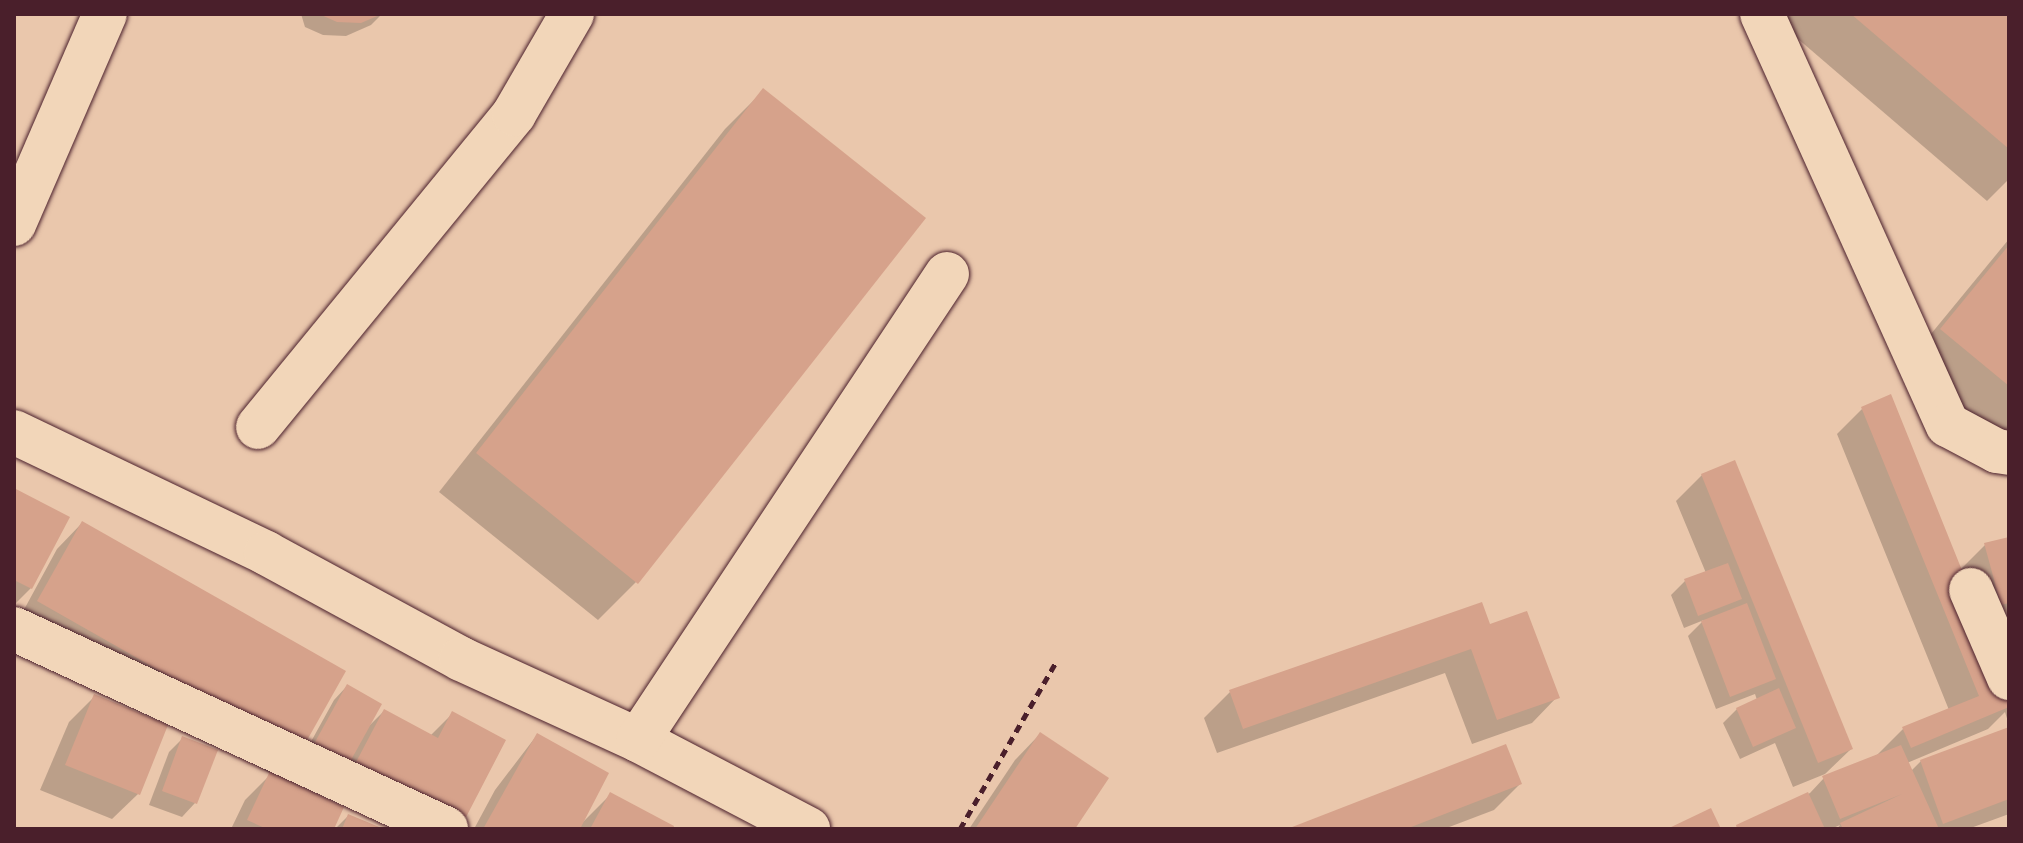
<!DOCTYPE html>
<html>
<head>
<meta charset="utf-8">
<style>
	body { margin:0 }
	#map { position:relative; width:2023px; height:843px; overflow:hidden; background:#eac7ac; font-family:"Shantell Sans",sans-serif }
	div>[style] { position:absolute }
	.shadow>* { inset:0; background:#0003 }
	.building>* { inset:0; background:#d6a28b }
	.path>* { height:5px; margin-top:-2.5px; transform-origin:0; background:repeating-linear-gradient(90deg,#4a1f2b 0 8px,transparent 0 14px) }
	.roads { filter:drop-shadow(0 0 2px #4a1f2b) drop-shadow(0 0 2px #4a1f2b) }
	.minor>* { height:44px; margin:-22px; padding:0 22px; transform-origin:22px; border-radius:22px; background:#f2d6b9 }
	span { translate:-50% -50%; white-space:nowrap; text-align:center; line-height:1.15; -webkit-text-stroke:8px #f2d6b9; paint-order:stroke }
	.frame { position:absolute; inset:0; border:16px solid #4a1f2b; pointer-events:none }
</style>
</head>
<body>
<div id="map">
	<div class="shadow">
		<i style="clip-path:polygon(301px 14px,382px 14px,371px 25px,346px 36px,323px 35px,305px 27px)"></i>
		<i style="clip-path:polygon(1781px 14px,2009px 14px,2009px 179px,1987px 201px,1776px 20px)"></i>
		<i style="clip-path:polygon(763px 91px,636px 582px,598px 620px,439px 492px,725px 129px)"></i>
		<i style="clip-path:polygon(2009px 239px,2009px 456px,1903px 368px)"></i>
		<i style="clip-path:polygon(1863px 408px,1960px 570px,1985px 545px,2009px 539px,2009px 725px,2005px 712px,1988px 729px,1907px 763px,1910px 772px,1921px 761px,2009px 729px,2009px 814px,1968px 829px,1837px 829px,1840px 825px,1831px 829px,1735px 829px,1810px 793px,1824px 778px,1877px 755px,1903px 729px,1949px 710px,1837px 434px)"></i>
		<i style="clip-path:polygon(1702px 475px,1851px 749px,1825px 774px,1793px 787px,1775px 743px,1740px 759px,1723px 723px,1737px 709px,1757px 700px,1755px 694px,1716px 709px,1688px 636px,1704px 620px,1684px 628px,1671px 595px,1685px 581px,1706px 573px,1676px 501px)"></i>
		<i style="clip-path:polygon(14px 490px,31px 588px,14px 605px)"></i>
		<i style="clip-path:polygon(82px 523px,274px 775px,332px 829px,231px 829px,245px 800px,271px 774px,14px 628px,57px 549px)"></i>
		<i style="clip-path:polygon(1488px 627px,1557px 697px,1532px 723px,1472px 744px,1445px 673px,1217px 753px,1204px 718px,1230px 692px)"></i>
		<i style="clip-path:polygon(347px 686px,367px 728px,384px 711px,430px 736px,452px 714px,461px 822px,297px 767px,334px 700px)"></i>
		<i style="clip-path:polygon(95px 696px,138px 794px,112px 819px,40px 790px,69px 722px)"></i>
		<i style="clip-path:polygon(1040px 734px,1073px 829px,969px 829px,1015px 760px)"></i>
		<i style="clip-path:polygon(537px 735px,582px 823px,610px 795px,670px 829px,474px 829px,495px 790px)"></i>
		<i style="clip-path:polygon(183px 738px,195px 803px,182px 817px,149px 805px,169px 752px)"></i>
		<i style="clip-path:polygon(1520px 784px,1494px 810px,1444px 829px,1292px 829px)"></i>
		<i style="clip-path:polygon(348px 816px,379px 829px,335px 829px)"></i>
	</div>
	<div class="building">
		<i style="clip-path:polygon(319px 14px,382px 14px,361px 23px,337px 22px)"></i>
		<i style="clip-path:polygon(1851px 14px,2009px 14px,2009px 149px)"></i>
		<i style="clip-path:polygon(763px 88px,926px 218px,638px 584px,476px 453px)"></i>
		<i style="clip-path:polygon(2009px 245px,2009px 386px,1940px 329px)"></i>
		<i style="clip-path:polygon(1891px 394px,2009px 687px,2009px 707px,1911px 748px,1902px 727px,1979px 696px,1861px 407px)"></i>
		<i style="clip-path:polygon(1735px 460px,1853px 749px,1818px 763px,1701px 474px)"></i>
		<i style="clip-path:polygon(14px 488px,70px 517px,32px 589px,14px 580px)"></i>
		<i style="clip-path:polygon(82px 521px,346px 671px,301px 751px,37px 601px)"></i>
		<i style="clip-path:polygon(2009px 537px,2009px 603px,2001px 605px,1984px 543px)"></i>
		<i style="clip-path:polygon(1728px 563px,1742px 599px,1698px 616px,1684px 579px)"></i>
		<i style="clip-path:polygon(1482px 602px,1490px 624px,1527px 611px,1560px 698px,1497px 720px,1471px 649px,1243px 729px,1229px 690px)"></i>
		<i style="clip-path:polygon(1747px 603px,1776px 679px,1730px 697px,1701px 621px)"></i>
		<i style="clip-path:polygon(347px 684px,382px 704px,345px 771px,309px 753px)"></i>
		<i style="clip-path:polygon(1779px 688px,1796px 728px,1753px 747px,1736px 708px)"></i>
		<i style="clip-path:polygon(94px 694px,168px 725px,140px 795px,65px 765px)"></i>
		<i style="clip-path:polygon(384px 709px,438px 738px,452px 711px,506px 740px,463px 823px,354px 766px)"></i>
		<i style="clip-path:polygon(2009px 727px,2009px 799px,1943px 824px,1920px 760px)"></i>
		<i style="clip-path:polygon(1040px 732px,1109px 778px,1075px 829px,975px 829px)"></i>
		<i style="clip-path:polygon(537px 733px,609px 773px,580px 829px,483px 829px)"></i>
		<i style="clip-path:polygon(182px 736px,218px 750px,197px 804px,162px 791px)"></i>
		<i style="clip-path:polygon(1506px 744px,1522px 784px,1406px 829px,1287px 829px)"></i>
		<i style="clip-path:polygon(1901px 745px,1939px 829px,1843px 829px,1840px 823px,1902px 794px,1840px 819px,1822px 776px)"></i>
		<i style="clip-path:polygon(270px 771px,344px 807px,334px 829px,267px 829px,247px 820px)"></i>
		<i style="clip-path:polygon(610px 792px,674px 826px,673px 829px,590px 829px)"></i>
		<i style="clip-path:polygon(1808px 792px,1825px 829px,1737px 829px,1736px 825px)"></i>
		<i style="clip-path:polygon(1711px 808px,1721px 829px,1667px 829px)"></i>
		<i style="clip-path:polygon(348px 814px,384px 829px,342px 829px)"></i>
	</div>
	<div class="path">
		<i style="left:960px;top:829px;width:193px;rotate:-60.1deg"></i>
	</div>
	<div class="roads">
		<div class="minor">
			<i style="left:1762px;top:14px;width:451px;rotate:65.7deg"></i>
			<i style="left:1948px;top:425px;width:55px;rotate:28deg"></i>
			<i style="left:1997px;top:451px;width:12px;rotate:9deg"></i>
			<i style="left:14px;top:224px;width:229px;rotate:-66.6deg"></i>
			<i style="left:258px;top:427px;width:404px;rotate:-50.7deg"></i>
			<i style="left:514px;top:114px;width:116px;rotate:-59.9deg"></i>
			<i style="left:14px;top:432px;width:280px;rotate:25.6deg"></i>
			<i style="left:266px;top:553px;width:222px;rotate:28.5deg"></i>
			<i style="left:461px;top:659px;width:195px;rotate:24.6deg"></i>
			<i style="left:638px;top:740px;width:192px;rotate:27.6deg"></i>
			<i style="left:1971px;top:590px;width:96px;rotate:66.6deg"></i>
			<i style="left:14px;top:629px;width:476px;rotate:24.8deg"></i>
			<i style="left:638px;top:740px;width:559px;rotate:-56.45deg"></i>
		</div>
	</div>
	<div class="frame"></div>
</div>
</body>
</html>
